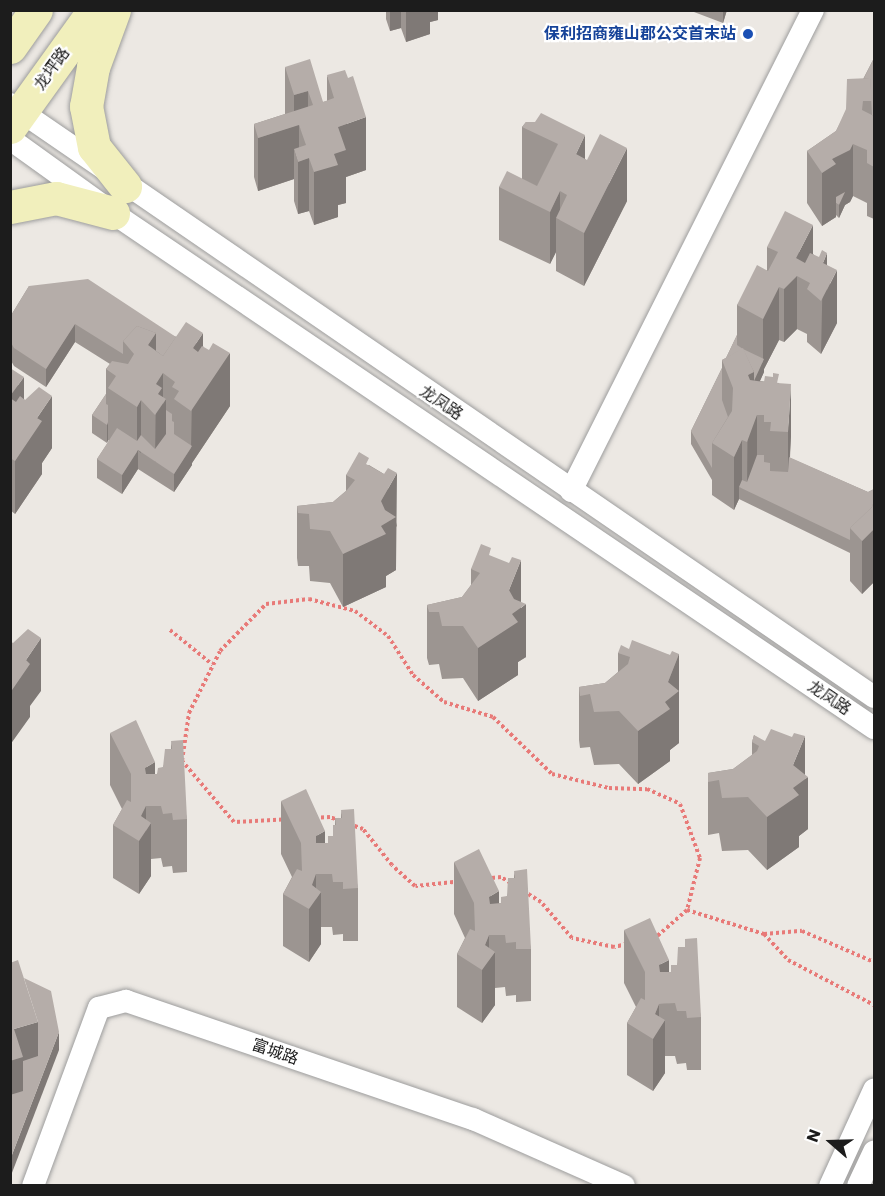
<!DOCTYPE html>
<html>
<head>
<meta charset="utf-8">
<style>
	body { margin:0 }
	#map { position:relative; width:885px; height:1196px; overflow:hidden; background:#ece8e3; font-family:Poppins,"Noto Sans SC",sans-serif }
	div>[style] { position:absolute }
	.path>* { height:4px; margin-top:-2px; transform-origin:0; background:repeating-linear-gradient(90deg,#e87a78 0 3px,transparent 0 6px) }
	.roads { filter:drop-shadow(0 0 2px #9d9d9d) drop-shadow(0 0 2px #9d9d9d) }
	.minor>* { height:22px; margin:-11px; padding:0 11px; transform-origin:11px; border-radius:11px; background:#fff }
	.secondary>* { height:33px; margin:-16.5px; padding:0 16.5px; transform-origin:16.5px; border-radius:16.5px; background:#f1efbc }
	.wall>* { inset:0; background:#9c9591 }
	.shaded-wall>* { inset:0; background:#7f7976 }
	.building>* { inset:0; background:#b5ada9 }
	.dots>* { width:16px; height:16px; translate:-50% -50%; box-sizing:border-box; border:3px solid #fff; border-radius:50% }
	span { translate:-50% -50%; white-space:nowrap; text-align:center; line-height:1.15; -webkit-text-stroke:4.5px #fff; paint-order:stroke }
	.transit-label { font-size:16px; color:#164399; font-weight:700 }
	.right { translate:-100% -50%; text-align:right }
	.street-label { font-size:16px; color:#1c1c1c }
	.frame { position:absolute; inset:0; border:12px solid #1c1c1c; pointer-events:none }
	.north { position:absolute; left:801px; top:1112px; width:60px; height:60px; -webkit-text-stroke:4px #fff; paint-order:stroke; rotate:290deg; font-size:16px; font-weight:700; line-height:24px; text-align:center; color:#1c1c1c }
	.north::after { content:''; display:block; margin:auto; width:21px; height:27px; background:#1c1c1c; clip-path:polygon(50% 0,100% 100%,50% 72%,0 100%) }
</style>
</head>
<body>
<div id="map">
	<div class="path">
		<i style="left:309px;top:599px;width:48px;rotate:14.6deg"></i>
		<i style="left:355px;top:611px;width:41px;rotate:37.1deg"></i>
		<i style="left:388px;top:636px;width:46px;rotate:57.3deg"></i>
		<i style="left:413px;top:675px;width:41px;rotate:41.1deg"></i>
		<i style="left:444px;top:702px;width:51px;rotate:17deg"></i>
		<i style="left:493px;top:717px;width:82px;rotate:44deg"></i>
		<i style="left:552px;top:774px;width:59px;rotate:13.8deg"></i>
		<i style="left:609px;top:788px;width:38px;rotate:2deg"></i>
		<i style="left:647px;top:789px;width:36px;rotate:24deg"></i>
		<i style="left:680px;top:804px;width:58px;rotate:69.7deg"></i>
		<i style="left:700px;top:858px;width:54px;rotate:104deg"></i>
		<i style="left:687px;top:910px;width:41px;rotate:138.9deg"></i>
		<i style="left:656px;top:937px;width:43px;rotate:166.6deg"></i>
		<i style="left:614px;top:947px;width:43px;rotate:-167.9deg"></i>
		<i style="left:572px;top:938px;width:48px;rotate:-130.7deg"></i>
		<i style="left:541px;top:902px;width:47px;rotate:-148deg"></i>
		<i style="left:501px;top:877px;width:86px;rotate:174deg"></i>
		<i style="left:415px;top:886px;width:31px;rotate:-138deg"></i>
		<i style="left:392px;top:865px;width:46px;rotate:-128.9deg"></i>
		<i style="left:363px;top:829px;width:35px;rotate:-160deg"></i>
		<i style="left:330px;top:817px;width:96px;rotate:177deg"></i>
		<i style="left:234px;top:822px;width:80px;rotate:-130.4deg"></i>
		<i style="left:182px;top:761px;width:49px;rotate:-81.7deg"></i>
		<i style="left:189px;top:713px;width:69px;rotate:-63.4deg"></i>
		<i style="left:220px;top:651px;width:66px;rotate:-45.6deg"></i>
		<i style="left:266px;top:604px;width:43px;rotate:-6.6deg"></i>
		<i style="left:170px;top:630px;width:55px;rotate:39.1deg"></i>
		<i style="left:687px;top:910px;width:81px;rotate:17.3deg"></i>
		<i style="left:764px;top:934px;width:35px;rotate:47deg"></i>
		<i style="left:788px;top:960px;width:97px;rotate:27.6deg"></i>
		<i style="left:764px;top:934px;width:38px;rotate:-5deg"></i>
		<i style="left:802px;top:931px;width:78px;rotate:23.3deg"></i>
	</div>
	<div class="roads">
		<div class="minor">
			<i style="left:10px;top:104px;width:1048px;rotate:34.46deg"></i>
			<i style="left:10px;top:139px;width:127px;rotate:35.7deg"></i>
			<i style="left:113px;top:213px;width:919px;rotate:34.09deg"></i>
			<i style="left:571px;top:491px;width:538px;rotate:-63.29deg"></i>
			<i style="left:33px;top:1186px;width:190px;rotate:-69.7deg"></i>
			<i style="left:99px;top:1008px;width:28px;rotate:-15deg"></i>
			<i style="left:126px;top:1001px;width:367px;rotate:18.8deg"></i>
			<i style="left:473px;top:1119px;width:165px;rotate:23.9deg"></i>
			<i style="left:830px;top:1186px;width:106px;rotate:-65.4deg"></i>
			<i style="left:858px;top:1186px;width:38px;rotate:-65deg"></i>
		</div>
		<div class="secondary">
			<i style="left:114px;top:10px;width:61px;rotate:110.2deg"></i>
			<i style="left:93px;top:67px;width:40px;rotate:100deg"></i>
			<i style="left:86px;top:106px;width:42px;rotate:79deg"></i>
			<i style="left:94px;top:147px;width:50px;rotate:51.5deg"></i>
			<i style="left:10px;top:47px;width:45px;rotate:-54.9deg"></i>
			<i style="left:10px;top:127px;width:144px;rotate:-54.3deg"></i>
			<i style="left:10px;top:207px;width:47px;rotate:-11.1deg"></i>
			<i style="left:56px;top:198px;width:59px;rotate:14.7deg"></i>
		</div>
	</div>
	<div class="wall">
		<i style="clip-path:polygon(386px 10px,438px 10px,438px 20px,430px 22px,430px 34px,406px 42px,401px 28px,390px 31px,386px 19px)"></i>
		<i style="clip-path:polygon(694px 10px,727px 10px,723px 23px,694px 12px)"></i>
		<i style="clip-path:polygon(874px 58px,874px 219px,867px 216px,867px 203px,853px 196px,850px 202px,845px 205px,839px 218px,836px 215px,836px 217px,822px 226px,807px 203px,807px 151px,836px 131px)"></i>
		<i style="clip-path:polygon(285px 67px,323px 102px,327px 101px,327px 75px,366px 170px,346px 177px,346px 203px,338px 205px,338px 217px,314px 225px,309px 211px,298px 214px,294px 201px,294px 179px,258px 191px,254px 177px,254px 124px,285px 114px)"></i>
		<i style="clip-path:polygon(526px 122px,585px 159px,627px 201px,584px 286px,556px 271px,556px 252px,550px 264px,499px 240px,499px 187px,522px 179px,522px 127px)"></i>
		<i style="clip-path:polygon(767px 247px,813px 254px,827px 265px,837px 323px,821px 354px,807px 342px,807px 334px,797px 329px,784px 342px,779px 340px,764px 369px,764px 372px,760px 381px,779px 383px,791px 436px,790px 458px,868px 492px,874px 489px,874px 582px,862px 594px,850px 581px,850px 553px,739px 499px,734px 510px,712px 495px,712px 480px,691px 444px,691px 431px,722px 368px,722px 360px,726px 358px,737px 335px,737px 305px,767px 270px)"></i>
		<i style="clip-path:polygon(29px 286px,203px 346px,230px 406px,192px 463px,192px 465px,174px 492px,138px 469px,122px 494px,97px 478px,97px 459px,109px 441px,108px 440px,107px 443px,92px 433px,92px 415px,106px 394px,106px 369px,110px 364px,75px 342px,46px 387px,14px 366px,10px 359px,10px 317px)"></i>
		<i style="clip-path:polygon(10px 368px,24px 399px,52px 448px,42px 463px,42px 474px,15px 514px,10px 510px)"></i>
		<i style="clip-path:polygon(369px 465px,384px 474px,397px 526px,396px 527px,396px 570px,386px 576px,386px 587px,343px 607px,330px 583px,310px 581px,309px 566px,298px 566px,297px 558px,297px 506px,333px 502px,346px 491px,346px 475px)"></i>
		<i style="clip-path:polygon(491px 556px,526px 657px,518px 662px,518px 675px,478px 701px,463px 678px,442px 679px,439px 664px,429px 665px,427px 658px,427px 605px,462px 597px,471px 585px,471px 569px)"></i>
		<i style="clip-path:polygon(629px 649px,670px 655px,679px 654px,679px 743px,670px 750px,670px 761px,638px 784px,619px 764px,594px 765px,590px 747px,580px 748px,579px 740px,579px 687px,605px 683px,618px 672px,618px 653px)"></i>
		<i style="clip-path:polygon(110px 733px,155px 774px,157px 774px,163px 767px,171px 749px,171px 741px,187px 819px,187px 872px,173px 873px,172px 866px,163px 867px,161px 858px,151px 859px,151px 876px,139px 894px,113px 878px,113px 825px,122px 809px,110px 785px)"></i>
		<i style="clip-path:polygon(754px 735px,805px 774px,808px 829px,799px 836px,799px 847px,767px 870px,748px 850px,722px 851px,719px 833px,708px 835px,708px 773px,733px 769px,752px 755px,752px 742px)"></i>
		<i style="clip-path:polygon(281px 801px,325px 843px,328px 843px,333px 836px,333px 825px,335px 825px,335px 818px,341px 818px,341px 810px,358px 888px,358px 941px,343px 941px,343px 934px,333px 935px,332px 927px,321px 927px,321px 944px,309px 962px,283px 946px,283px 894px,292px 877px,281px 854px)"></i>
		<i style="clip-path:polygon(454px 862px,499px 903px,501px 903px,507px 896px,514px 878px,514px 871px,531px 949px,531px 1001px,516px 1002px,516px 995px,506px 996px,505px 987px,495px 988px,495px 1005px,482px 1023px,457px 1007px,457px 954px,465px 938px,454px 914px)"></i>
		<i style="clip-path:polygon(624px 930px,669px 972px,671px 972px,677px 965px,685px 947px,685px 939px,701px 1017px,701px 1070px,687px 1070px,686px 1063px,677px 1064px,675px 1056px,665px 1056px,665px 1073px,653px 1091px,627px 1075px,627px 1023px,636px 1007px,624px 983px)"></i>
	</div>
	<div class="shaded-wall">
		<i style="clip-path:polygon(390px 10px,401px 10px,401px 28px,390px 31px)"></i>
		<i style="clip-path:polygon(406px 10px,438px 10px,438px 20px,430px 22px,430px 34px,406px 42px)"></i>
		<i style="clip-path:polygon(723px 10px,727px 10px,723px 23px)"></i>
		<i style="clip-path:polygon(308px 91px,308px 143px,299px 125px,299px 161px,309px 158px,309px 211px,298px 214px,298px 162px,294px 149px,294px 179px,258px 191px,258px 138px,294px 126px,294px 95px)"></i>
		<i style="clip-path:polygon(366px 117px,366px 170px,346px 177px,346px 203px,338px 205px,338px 217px,314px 225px,314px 172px,334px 154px,338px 127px)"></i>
		<i style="clip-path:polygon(585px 135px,585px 187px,576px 154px)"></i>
		<i style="clip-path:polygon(853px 144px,853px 196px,850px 202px,845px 205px,839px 218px,839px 205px,836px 203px,836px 217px,822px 226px,822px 173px,832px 159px)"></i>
		<i style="clip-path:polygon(627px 148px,627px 201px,584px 286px,584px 233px)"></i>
		<i style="clip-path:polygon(560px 191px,560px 220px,556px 218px,556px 252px,550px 264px,550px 212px)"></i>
		<i style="clip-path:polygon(813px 225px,813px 259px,797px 276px,797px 329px,784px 342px,784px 289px,796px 258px)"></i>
		<i style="clip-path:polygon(827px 253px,827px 290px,837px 270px,837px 323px,821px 354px,823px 263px)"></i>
		<i style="clip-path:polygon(779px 287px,779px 340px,764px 369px,764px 372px,754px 394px,757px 415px,757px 468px,747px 491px,748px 375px,763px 362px,763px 319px)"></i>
		<i style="clip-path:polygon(75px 324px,75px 342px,46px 387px,46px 369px)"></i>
		<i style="clip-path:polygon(156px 333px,163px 373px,163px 404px,166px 399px,166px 452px,155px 462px,156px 385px,148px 345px)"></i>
		<i style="clip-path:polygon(203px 333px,203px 381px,230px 353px,230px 406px,192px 463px,192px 465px,174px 492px,174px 474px,191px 448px,193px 348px)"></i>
		<i style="clip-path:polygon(24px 377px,24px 430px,10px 449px,10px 396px)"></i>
		<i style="clip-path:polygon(791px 384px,791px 436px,788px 484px,788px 432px)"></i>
		<i style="clip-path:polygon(52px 396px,52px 448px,42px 463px,42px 474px,15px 514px,15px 461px,37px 418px)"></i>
		<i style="clip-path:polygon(141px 400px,141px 453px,138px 450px,138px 469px,122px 494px,122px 475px,137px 452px,137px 407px)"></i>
		<i style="clip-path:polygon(108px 422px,108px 440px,107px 443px,107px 425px)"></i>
		<i style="clip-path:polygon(742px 440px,742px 488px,739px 487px,739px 499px,734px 510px,734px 457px)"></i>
		<i style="clip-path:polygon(397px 473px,396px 570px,386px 576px,386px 587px,343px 607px,343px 554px,381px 501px)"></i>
		<i style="clip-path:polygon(874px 529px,874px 582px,862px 594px,862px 541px)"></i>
		<i style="clip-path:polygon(521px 560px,521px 608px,526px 604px,526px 657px,518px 662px,518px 675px,478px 701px,478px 648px,509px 590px)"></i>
		<i style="clip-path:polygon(12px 620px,12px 672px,10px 674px,10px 621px)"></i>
		<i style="clip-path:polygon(41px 638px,41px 691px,30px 706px,30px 717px,10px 745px,10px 693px,26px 660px)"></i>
		<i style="clip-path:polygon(679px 654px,679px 743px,670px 750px,670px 761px,638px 784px,638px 731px,665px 702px,668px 682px)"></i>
		<i style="clip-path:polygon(805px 736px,805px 779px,808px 777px,808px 829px,799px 836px,799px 847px,767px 870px,767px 817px,793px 765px)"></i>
		<i style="clip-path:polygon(155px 762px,155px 806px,146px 806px,146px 831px,151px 823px,151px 876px,139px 894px,139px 841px,145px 768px)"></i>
		<i style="clip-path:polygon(325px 831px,325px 874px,316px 874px,316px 899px,321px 892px,321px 944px,309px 962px,309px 909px,316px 836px)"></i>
		<i style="clip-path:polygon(499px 891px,499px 935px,489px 935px,489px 897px)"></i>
		<i style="clip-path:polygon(489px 935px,489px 960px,495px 952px,495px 1005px,482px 1023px,482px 970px,485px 945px)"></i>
		<i style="clip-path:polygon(669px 960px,669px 1003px,659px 1004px,659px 965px)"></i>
		<i style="clip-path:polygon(659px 1004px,659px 1029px,665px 1020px,665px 1073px,653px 1091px,653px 1039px,655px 1014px)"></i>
		<i style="clip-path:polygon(38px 1022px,38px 1074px,23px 1109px,10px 1113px,10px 1061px,14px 1029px)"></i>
		<i style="clip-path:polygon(59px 1032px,59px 1050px,10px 1178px,10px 1160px)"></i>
	</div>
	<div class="building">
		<i style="clip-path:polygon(874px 58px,874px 116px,872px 115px,870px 78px,864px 78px)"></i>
		<i style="clip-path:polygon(310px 59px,323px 102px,334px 98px,327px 75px,345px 70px,348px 78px,353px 76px,366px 117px,338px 127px,346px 150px,334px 154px,338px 165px,314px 172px,309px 158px,298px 162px,294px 149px,306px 145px,299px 125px,258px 138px,254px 124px,313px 105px,308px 91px,294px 95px,285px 67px)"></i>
		<i style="clip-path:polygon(870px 78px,872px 101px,863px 101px,862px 110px,874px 116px,874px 167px,867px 163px,867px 150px,853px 144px,850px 150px,832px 159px,836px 164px,822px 173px,807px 151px,836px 131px,846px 109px,847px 79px)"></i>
		<i style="clip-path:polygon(541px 113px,585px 135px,576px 154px,587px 160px,600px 134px,627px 148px,584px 233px,556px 218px,567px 195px,560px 191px,550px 212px,499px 187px,507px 171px,537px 186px,558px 144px,522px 127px,526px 122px,535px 122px)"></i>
		<i style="clip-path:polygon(845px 192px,839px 205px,836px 203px,836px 197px)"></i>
		<i style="clip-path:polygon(785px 211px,813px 225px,796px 258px,805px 263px,810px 253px,819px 257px,822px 250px,827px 253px,823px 263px,837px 270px,821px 301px,807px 289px,810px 283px,797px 276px,784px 289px,779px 287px,763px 319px,737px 305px,757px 265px,768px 271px,778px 252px,767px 247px)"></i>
		<i style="clip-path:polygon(88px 279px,176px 337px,163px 356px,156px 351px,156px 333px,137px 326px,123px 341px,123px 354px,75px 324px,46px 369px,14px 348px,10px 341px,10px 317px,29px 286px)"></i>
		<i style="clip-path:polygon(186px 322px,203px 333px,193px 348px,198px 352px,202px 346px,209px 350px,213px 343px,230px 353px,191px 411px,174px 399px,179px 391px,172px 387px,175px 382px,163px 373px,156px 384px,162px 388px,158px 394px,166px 399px,155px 415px,141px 400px,137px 407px,108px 388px,116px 376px,106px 369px,112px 361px,128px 364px,134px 354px,123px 341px,137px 326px,156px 333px,148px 345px,163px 356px)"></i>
		<i style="clip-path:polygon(737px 335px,737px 345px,743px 349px,726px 358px)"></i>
		<i style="clip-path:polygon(743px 348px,754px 372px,748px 375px,750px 380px,764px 382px,765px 376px,773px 377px,773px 373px,779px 374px,777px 383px,791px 384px,788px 432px,770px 431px,771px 422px,764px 422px,764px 415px,757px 415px,747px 442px,742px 440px,734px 457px,712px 443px,732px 411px,733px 388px,722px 360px)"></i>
		<i style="clip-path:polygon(743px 349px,764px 359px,754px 381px,754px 372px)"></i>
		<i style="clip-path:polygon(10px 368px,24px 377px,10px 396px)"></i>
		<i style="clip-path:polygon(722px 368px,722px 400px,728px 417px,712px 443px,712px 468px,691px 431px)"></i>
		<i style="clip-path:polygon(39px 387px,52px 396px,37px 418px,42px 421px,15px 461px,10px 458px,10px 398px,16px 402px,20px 396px,25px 400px)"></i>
		<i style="clip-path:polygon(106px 394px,106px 404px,108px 405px,108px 422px,107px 425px,92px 415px)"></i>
		<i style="clip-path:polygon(166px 410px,172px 414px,172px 421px,174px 422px,174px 434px,192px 446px,174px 474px,138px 450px,122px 475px,97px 459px,117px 428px,137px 441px,141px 435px,155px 449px,166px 434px)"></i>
		<i style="clip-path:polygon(359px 452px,369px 458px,366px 464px,384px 474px,388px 468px,397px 473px,381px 501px,385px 510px,396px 517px,381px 526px,386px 534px,343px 554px,330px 531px,310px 529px,309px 514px,298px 513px,297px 506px,333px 502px,347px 490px,355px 480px,346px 475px)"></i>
		<i style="clip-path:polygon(757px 455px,764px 455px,764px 462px,770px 463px,770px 471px,788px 472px,789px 457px,868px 492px,874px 489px,874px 500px,872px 507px,850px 528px,850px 540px,739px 487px,742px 480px,747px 482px)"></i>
		<i style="clip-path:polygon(874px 500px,874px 529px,862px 541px,850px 528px,872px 507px)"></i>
		<i style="clip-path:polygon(481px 544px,491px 548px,489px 555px,509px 563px,512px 557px,521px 560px,509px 590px,514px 599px,526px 604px,512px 614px,518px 622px,478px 648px,463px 626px,442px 626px,439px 612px,429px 612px,427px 605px,462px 597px,480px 573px,471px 569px)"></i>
		<i style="clip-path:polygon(28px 629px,41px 638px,26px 660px,30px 664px,10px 693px,10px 641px,13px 643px)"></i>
		<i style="clip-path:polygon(632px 640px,670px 655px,672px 651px,679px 654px,668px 682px,679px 691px,665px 702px,670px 709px,638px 731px,619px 711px,594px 712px,590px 694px,580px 696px,579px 687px,605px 683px,628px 664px,630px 657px,618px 653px,621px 645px,629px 649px)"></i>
		<i style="clip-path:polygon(136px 720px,155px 762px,145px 768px,146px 774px,157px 774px,158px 768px,163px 767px,165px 749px,172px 749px,171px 741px,183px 740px,187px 819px,173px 820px,172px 813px,163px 814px,161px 806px,146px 806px,141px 816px,151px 823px,139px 841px,113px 825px,127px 800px,131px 802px,131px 774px,110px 733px)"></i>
		<i style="clip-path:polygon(771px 729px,792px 737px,794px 733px,805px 736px,793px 765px,808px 777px,793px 788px,799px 795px,767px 817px,748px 797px,722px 798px,719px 780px,708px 782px,708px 773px,733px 769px,757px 751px,759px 746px,752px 742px,754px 735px,765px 741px)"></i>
		<i style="clip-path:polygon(306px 789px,325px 831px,316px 836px,316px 843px,328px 843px,328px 836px,333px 836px,333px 825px,336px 825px,335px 818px,342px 818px,341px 810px,354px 809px,358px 888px,343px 889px,343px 882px,333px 882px,332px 874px,316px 874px,312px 885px,321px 892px,309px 909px,283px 894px,297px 869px,302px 871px,301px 843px,281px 801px)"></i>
		<i style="clip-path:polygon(479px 849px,499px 891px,489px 897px,490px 904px,501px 903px,501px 897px,507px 896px,508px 878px,515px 878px,514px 871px,527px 869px,531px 949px,516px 949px,516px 942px,506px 943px,505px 935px,489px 935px,485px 945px,495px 952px,482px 970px,457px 954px,470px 929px,475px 931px,474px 903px,454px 862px)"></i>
		<i style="clip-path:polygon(650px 918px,669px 960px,659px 965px,660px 972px,671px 972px,671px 965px,677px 965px,678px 947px,685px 947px,685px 939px,697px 938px,701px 1017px,687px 1018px,686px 1011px,677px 1011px,675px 1003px,659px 1004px,655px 1014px,665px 1020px,653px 1039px,627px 1023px,641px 998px,645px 1000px,645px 972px,624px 930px)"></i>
		<i style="clip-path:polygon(18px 960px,38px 1022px,14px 1029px,23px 1057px,10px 1061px,10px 963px)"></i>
		<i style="clip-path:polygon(24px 978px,51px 991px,59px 1032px,10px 1160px,10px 1095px,23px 1091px,23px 1061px,38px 1056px,38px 1022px)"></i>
	</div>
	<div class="dots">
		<i style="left:748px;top:34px;background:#1a4fb4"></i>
	</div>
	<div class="transit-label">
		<span class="right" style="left:736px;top:34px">保利招商雍山郡公交首末站</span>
	</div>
	<div class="street-label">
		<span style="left:52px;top:69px;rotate:-54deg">龙坪路</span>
		<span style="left:441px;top:403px;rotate:34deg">龙凤路</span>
		<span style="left:829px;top:698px;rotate:34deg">龙凤路</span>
		<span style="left:275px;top:1052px;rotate:19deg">富城路</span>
	</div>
	<div class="frame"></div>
	<div class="north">N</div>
</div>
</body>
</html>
